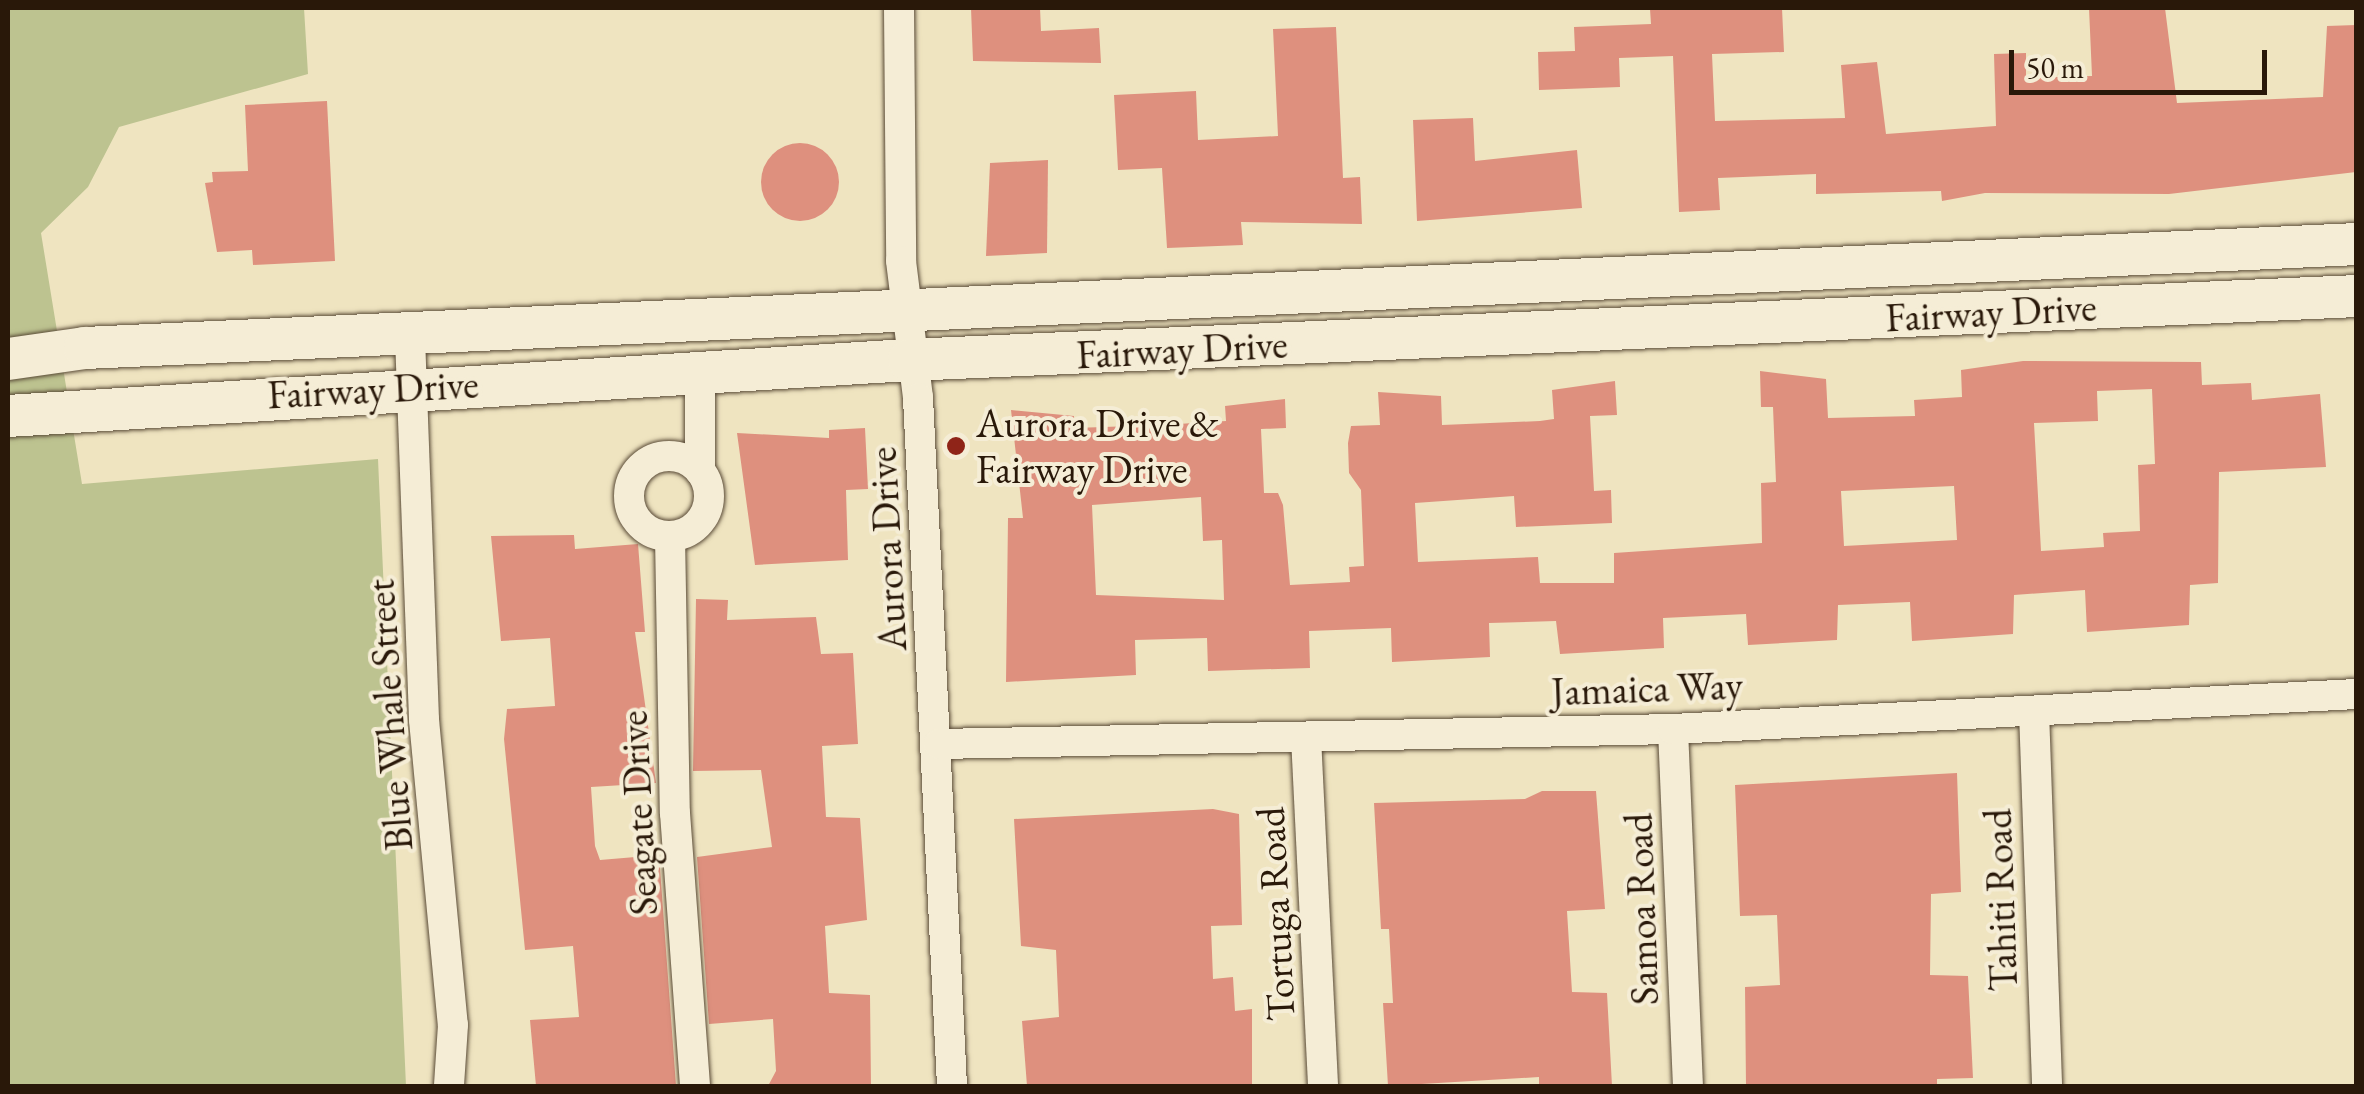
<!DOCTYPE html>
<html>
<head>
<meta charset="utf-8">
<style>
	body { margin:0 }
	#map { position:relative; width:2364px; height:1094px; overflow:hidden; background:#efe4c0; font-family:"EB Garamond",serif }
	div>[style] { position:absolute }
	.green>* { inset:0; background:#bdc390 }
	.building>* { inset:0; background:#de907e }
	.round { border-radius:50% }
	.roads { filter:drop-shadow(0 0 2px #5a4b37) drop-shadow(0 0 2px #5a4b37) }
	.street>* { height:30px; margin:-15px; padding:0 15px; transform-origin:15px; border-radius:15px; background:#f5edd6 }
	.street>.ring { margin:-15px; padding:0; box-sizing:content-box; background:none; border:30px solid #f5edd6; border-radius:50% }
	.secondary>* { height:42px; margin:-21px; padding:0 21px; transform-origin:21px; border-radius:21px; background:#f5edd6 }
	.dots>* { width:28px; height:28px; translate:-50% -50%; box-sizing:border-box; border:5px solid #f5edd6; border-radius:50% }
	span { translate:-50% -50%; white-space:nowrap; text-align:center; line-height:1.15; -webkit-text-stroke:8px #f5edd6; paint-order:stroke }
	.street-label { font-size:40px; color:#291809 }
	.poi-label { font-size:40px; color:#291809 }
	.left { translate:0 -50%; text-align:left }
	.frame { position:absolute; inset:0; border:10px solid #291809; pointer-events:none }
	.scale { position:absolute; left:2009px; top:50px; width:258px; height:45px; box-sizing:border-box; border:5px solid #291809; border-top:0; padding-left:12px; font-size:30px; line-height:35px; white-space:nowrap; color:#291809; -webkit-text-stroke:8px #f5edd6; paint-order:stroke }
</style>
</head>
<body>
<div id="map">
	<div class="green">
		<i style="clip-path:polygon(8px 8px,304px 8px,308px 74px,119px 127px,88px 187px,41px 233px,82px 484px,378px 459px,406px 1086px,8px 1086px)"></i>
	</div>
	<div class="building">
		<i style="clip-path:polygon(971px 8px,1040px 8px,1041px 31px,1099px 28px,1101px 63px,973px 61px)"></i>
		<i style="clip-path:polygon(1782px 8px,1784px 52px,1712px 54px,1715px 121px,1845px 118px,1841px 65px,1877px 62px,1886px 134px,1996px 126px,1994px 54px,2026px 53px,2026px 78px,2092px 76px,2089px 8px,2165px 8px,2177px 103px,2323px 97px,2327px 26px,2356px 25px,2356px 172px,2169px 194px,1985px 193px,1942px 201px,1941px 191px,1816px 194px,1816px 174px,1718px 178px,1720px 210px,1679px 212px,1673px 56px,1619px 58px,1620px 87px,1539px 90px,1538px 52px,1575px 51px,1574px 27px,1651px 24px,1650px 9px)"></i>
		<i style="clip-path:polygon(1336px 27px,1343px 178px,1360px 177px,1362px 224px,1241px 222px,1243px 245px,1167px 248px,1162px 168px,1118px 170px,1114px 95px,1196px 91px,1198px 140px,1278px 136px,1273px 29px)"></i>
		<i style="clip-path:polygon(327px 101px,335px 261px,253px 265px,252px 250px,217px 252px,205px 183px,213px 182px,212px 172px,248px 171px,245px 105px)"></i>
		<i style="clip-path:polygon(1473px 118px,1475px 161px,1577px 150px,1582px 208px,1417px 221px,1413px 120px)"></i>
		<i class="round" style="left:761px;top:143px;width:78px;height:78px"></i>
		<i style="clip-path:polygon(1048px 160px,1047px 253px,986px 256px,990px 163px)"></i>
		<i style="clip-path:polygon(evenodd,2023px 361px,2201px 362px,2202px 385px,2251px 383px,2252px 400px,2320px 394px,2326px 467px,2219px 472px,2218px 583px,2190px 585px,2189px 625px,2087px 632px,2085px 590px,2014px 595px,2013px 634px,1912px 641px,1910px 602px,1838px 605px,1837px 640px,1748px 645px,1746px 614px,1663px 618px,1664px 648px,1560px 654px,1556px 621px,1489px 623px,1490px 657px,1392px 662px,1391px 628px,1309px 631px,1310px 668px,1208px 671px,1207px 638px,1135px 640px,1136px 675px,1006px 682px,1008px 518px,1023px 518px,1011px 410px,1074px 416px,1074px 428px,1162px 425px,1226px 421px,1225px 406px,1285px 399px,1286px 428px,1261px 429px,1264px 493px,1278px 493px,1283px 505px,1290px 585px,1350px 582px,1349px 567px,1364px 566px,1361px 490px,1349px 473px,1348px 443px,1351px 426px,1380px 425px,1378px 392px,1441px 396px,1442px 425px,1540px 421px,1554px 419px,1552px 390px,1615px 381px,1617px 415px,1590px 416px,1594px 491px,1611px 490px,1612px 523px,1516px 527px,1514px 496px,1415px 503px,1418px 562px,1538px 557px,1540px 583px,1614px 583px,1614px 553px,1762px 543px,1761px 483px,1776px 482px,1773px 407px,1761px 407px,1760px 371px,1826px 379px,1828px 418px,1915px 416px,1914px 400px,1962px 397px,1961px 370px,2023px 361px,2152px 389px,2155px 464px,2138px 465px,2140px 531px,2103px 533px,2104px 547px,2041px 551px,2034px 423px,2098px 421px,2097px 391px,2152px 389px,2023px 361px,1954px 486px,1957px 540px,1844px 546px,1841px 491px,1954px 486px,2023px 361px,1201px 497px,1203px 541px,1222px 540px,1224px 600px,1096px 595px,1092px 505px,1201px 497px)"></i>
		<i style="clip-path:polygon(865px 428px,868px 489px,846px 490px,848px 560px,755px 565px,737px 433px,829px 438px,829px 430px)"></i>
		<i style="clip-path:polygon(574px 535px,575px 549px,638px 544px,645px 632px,635px 632px,656px 783px,591px 787px,595px 846px,600px 860px,659px 855px,676px 1086px,536px 1086px,530px 1020px,579px 1017px,573px 946px,525px 950px,504px 739px,507px 709px,555px 706px,550px 638px,501px 641px,491px 536px)"></i>
		<i style="clip-path:polygon(696px 599px,728px 600px,727px 620px,816px 617px,821px 654px,853px 653px,858px 744px,822px 746px,826px 817px,860px 818px,867px 920px,825px 926px,829px 993px,870px 995px,871px 1086px,768px 1086px,776px 1071px,773px 1019px,709px 1024px,697px 857px,772px 847px,761px 770px,693px 771px)"></i>
		<i style="clip-path:polygon(1957px 773px,1961px 892px,1931px 894px,1930px 975px,1968px 976px,1973px 1078px,1937px 1079px,1937px 1086px,1746px 1086px,1745px 987px,1780px 985px,1777px 915px,1740px 916px,1735px 785px)"></i>
		<i style="clip-path:polygon(1542px 791px,1596px 791px,1605px 909px,1567px 911px,1572px 992px,1607px 993px,1612px 1086px,1539px 1086px,1539px 1077px,1388px 1086px,1383px 1003px,1393px 1003px,1389px 929px,1381px 929px,1374px 803px,1525px 799px)"></i>
		<i style="clip-path:polygon(1213px 809px,1239px 814px,1242px 925px,1211px 926px,1213px 979px,1233px 977px,1235px 1011px,1252px 1009px,1252px 1086px,1027px 1086px,1022px 1021px,1059px 1017px,1056px 950px,1021px 946px,1014px 819px)"></i>
	</div>
	<div class="roads">
		<div class="street">
			<i style="left:899px;top:8px;width:253px;rotate:89.5deg"></i>
			<i style="left:901px;top:261px;width:138px;rotate:82.9deg"></i>
			<i style="left:918px;top:398px;width:689px;rotate:87.17deg"></i>
			<i style="left:410px;top:337px;width:383px;rotate:87.9deg"></i>
			<i style="left:424px;top:720px;width:306px;rotate:84.6deg"></i>
			<i style="left:453px;top:1025px;width:61px;rotate:93.8deg"></i>
			<i class="ring" style="left:629px;top:456px;width:50px;height:50px"></i>
			<i style="left:700px;top:471px;width:99px;rotate:-90deg"></i>
			<i style="left:670px;top:536px;width:277px;rotate:89deg"></i>
			<i style="left:675px;top:813px;width:274px;rotate:85.8deg"></i>
			<i style="left:2034px;top:711px;width:375px;rotate:88deg"></i>
			<i style="left:1673px;top:729px;width:357px;rotate:87.6deg"></i>
			<i style="left:1306px;top:737px;width:349px;rotate:87.2deg"></i>
			<i style="left:939px;top:744px;width:734px;rotate:-1.17deg"></i>
			<i style="left:1673px;top:729px;width:684px;rotate:-2.93deg"></i>
		</div>
		<div class="secondary">
			<i style="left:8px;top:359px;width:78px;rotate:-8.1deg"></i>
			<i style="left:85px;top:348px;width:2273px;rotate:-2.62deg"></i>
			<i style="left:8px;top:416px;width:903px;rotate:-3.56deg"></i>
			<i style="left:909px;top:360px;width:1448px;rotate:-2.53deg"></i>
		</div>
	</div>
	<div class="dots">
		<i style="left:956px;top:446px;background:#8f2418"></i>
	</div>
	<div class="street-label">
		<span style="left:1991px;top:312px;rotate:-3deg">Fairway Drive</span>
		<span style="left:1182px;top:349px;rotate:-3deg">Fairway Drive</span>
		<span style="left:373px;top:389px;rotate:-3deg">Fairway Drive</span>
		<span style="left:887px;top:549px;rotate:-93deg">Aurora Drive</span>
		<span style="left:1647px;top:688px;rotate:-2deg">Jamaica Way</span>
		<span style="left:389px;top:715px;rotate:-94deg">Blue Whale Street</span>
		<span style="left:638px;top:813px;rotate:-93deg">Seagate Drive</span>
		<span style="left:2000px;top:900px;rotate:-92deg">Tahiti Road</span>
		<span style="left:1641px;top:909px;rotate:-92deg">Samoa Road</span>
		<span style="left:1275px;top:914px;rotate:-93deg">Tortuga Road</span>
	</div>
	<div class="poi-label">
		<span class="left" style="left:976px;top:446px">Aurora Drive &amp;<br>Fairway Drive</span>
	</div>
	<div class="frame"></div>
	<div class="scale">50 m</div>
</div>
</body>
</html>
